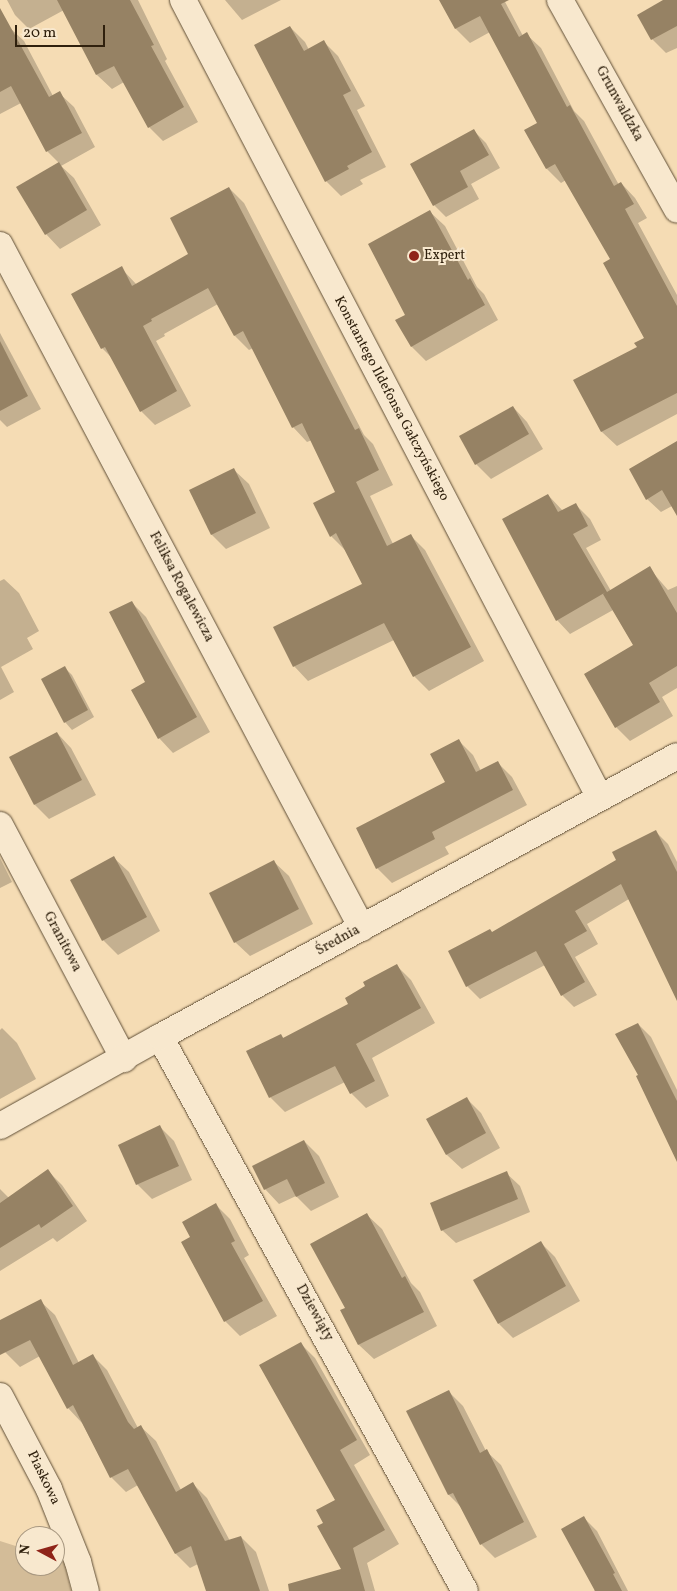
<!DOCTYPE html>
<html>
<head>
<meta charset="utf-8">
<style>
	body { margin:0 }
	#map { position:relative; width:677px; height:1591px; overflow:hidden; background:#f5dcb4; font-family:Vollkorn,serif }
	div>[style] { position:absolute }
	.green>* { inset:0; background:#d3bc98 }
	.shadow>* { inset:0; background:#0003 }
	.building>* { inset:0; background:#968264 }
	.roads { filter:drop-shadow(0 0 1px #604f37) drop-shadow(0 0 1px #604f37) }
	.street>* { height:26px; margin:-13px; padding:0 13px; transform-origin:13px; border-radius:13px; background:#f8e8ce }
	.dots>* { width:14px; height:14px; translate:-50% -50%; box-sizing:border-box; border:2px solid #f8e8ce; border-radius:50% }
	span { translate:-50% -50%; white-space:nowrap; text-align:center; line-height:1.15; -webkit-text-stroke:4px #f8e8ce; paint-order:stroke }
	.street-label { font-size:14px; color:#2f200d }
	.poi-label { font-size:14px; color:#2f200d }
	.left { translate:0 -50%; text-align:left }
	.north { position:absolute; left:15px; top:1526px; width:50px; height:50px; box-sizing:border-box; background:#f8e8ce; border:1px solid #a89881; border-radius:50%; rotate:276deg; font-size:14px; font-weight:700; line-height:20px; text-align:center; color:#2f200d }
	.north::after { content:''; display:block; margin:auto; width:18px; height:22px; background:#8f2418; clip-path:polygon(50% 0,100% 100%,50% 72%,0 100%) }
	.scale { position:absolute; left:15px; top:25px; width:90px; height:22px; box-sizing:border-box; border:2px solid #2f200d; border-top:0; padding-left:6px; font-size:15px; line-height:18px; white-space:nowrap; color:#2f200d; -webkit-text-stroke:4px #f8e8ce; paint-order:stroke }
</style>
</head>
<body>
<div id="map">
	<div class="green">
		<i style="clip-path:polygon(0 1541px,25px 1549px,25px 1566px,55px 1566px,55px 1558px,64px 1561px,71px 1591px,0 1591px)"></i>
	</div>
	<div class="shadow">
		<i style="clip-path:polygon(7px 0,138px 0,167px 59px,165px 61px,198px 122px,163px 141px,149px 127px,124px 82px,112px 89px,97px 75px,64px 10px,29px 29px,15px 15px)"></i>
		<i style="clip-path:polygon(225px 0,281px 0,242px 20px)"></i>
		<i style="clip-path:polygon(445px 0,504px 0,523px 36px,526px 34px,541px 48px,574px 111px,584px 121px,619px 185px,621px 183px,635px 198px,647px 218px,638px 223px,677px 295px,677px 414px,617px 446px,602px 432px,575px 381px,639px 348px,645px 338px,612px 259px,566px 180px,561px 183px,547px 169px,526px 130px,539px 124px,490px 32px,470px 43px,456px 29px,442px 2px)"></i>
		<i style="clip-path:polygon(666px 0,677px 0,677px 48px,666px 53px,652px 39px)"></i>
		<i style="clip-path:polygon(9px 27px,24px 41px,53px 96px,59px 93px,74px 107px,95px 147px,61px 166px,74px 178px,101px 225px,60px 249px,46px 234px,59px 163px,47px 151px,21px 103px,0 114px,0 32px)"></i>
		<i style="clip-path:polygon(290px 27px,305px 42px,309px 50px,324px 42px,338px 56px,365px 106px,357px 110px,386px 167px,360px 180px,363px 184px,341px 196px,326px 181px)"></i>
		<i style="clip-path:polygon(474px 131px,486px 143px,500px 168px,471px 184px,479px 199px,446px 217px,434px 205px)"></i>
		<i style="clip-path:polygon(229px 188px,244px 203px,364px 435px,373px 444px,393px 485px,370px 496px,393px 544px,410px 535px,425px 550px,484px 661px,429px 691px,414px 676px,394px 640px,308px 681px,294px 666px,364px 585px,345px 550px,331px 536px,337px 492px,312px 440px,307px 442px,293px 427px,253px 348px,249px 350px,235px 336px,218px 304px,164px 334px,165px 336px,156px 341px,191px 406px,155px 425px,141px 411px,112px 358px,102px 348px,73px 295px,121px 268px,137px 285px,190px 254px)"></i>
		<i style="clip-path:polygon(430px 212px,445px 226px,477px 287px,484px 294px,498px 320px,426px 361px,412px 347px,407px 315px)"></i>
		<i style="clip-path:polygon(0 333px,41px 409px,7px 427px,0 420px)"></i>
		<i style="clip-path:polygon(513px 407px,527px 422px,543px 449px,491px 479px,476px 464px)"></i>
		<i style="clip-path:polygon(677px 442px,677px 511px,672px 506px,661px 512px,647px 499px)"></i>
		<i style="clip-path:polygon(234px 470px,249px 484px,270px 528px,226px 549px,212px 535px,190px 491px)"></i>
		<i style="clip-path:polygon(548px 495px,563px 511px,576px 505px,590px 519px,601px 540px,586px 548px,611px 591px,649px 568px,668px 590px,677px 586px,677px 688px,662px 697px,673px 716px,630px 741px,616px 727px,585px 674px,634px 646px,613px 610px,570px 634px,557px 620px)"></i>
		<i style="clip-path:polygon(4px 579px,19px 593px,39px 631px,27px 638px,33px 649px,1px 667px,14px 692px,0 700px,0 581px)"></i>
		<i style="clip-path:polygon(131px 602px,146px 617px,210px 732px,173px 753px,159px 738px)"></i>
		<i style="clip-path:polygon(65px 668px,72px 675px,94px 717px,72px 730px,65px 722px,42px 680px)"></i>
		<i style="clip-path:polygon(57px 733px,71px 748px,96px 795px,49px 819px,35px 805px)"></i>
		<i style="clip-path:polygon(459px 741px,473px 755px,481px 771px,497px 762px,512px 777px,527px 805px,445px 847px,449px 854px,392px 883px,377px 868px,447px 783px)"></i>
		<i style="clip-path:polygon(655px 831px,668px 844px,677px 862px,677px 996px,629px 899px,587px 924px,598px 944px,575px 957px,597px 995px,574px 1007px,562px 995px,545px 965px,480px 999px,467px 986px,492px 933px,618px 860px)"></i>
		<i style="clip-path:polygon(0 858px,12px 882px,0 888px)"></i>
		<i style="clip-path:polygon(114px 858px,129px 872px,160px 931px,118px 955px,103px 940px)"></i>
		<i style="clip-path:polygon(274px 862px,289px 876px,313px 924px,250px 956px,235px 942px)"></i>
		<i style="clip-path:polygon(396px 965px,411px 980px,435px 1023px,372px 1058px,389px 1096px,366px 1108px,351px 1093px,345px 1082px,285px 1112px,270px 1097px,281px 1035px,284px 1039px,350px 1004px)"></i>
		<i style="clip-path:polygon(638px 1024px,651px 1037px,677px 1090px,677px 1158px,640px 1075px)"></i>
		<i style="clip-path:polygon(2px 1028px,17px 1043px,36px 1079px,0 1099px,0 1030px)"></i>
		<i style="clip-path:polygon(467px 1099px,481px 1113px,500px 1148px,462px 1169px,447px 1155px,428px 1119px)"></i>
		<i style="clip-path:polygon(160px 1127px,174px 1141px,192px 1180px,152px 1199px,137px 1184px)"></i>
		<i style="clip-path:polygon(304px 1141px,319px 1156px,339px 1197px,311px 1211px,296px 1196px,279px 1204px,265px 1189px)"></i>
		<i style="clip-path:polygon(48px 1171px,62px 1185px,87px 1221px,57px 1242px,53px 1238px,0 1271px,0 1189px,9px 1198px)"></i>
		<i style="clip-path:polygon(506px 1173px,520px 1186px,530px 1212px,456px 1243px,442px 1230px)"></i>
		<i style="clip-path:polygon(216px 1205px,230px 1219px,249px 1255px,244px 1258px,277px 1316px,240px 1336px,225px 1321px,182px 1243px,192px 1238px)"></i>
		<i style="clip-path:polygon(367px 1215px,382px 1229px,411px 1283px,420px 1292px,437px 1326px,374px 1359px,359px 1345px,342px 1311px,346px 1308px)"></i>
		<i style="clip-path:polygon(541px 1243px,555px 1257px,580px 1301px,513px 1338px,499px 1324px)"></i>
		<i style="clip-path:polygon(40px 1301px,55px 1315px,79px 1363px,93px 1356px,107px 1370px,138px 1428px,141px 1427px,156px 1441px,181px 1490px,193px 1484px,207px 1498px,230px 1541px,241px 1537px,256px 1552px,269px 1591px,207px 1591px,198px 1564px,190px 1568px,176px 1554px,138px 1485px,126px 1492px,111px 1477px,82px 1423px,68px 1408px,40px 1356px,20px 1367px,5px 1352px,0 1342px,0 1321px)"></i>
		<i style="clip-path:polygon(300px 1343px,315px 1358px,370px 1455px,354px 1465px,399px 1544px,367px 1563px,375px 1591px,323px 1591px,343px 1570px,325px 1523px,337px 1500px)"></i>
		<i style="clip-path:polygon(448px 1391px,463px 1406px,486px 1451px,501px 1465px,537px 1537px,495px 1558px,481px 1544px,462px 1508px,449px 1495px,407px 1411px)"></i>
		<i style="clip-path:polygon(584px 1518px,597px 1531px,628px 1591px,594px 1591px,595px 1590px)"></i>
	</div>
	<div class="building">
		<i style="clip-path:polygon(57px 0,130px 0,154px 45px,151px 46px,184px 107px,148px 128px,114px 66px,96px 75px)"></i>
		<i style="clip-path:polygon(439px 0,509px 0,501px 4px,519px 37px,527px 32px,567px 107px,570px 105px,614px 186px,621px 182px,634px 204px,625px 209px,677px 306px,677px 393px,601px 432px,573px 380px,637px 347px,634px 343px,644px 338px,603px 263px,610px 259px,555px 164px,546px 169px,524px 130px,537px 123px,480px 16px,455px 29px)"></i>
		<i style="clip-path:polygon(663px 0,677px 0,677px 26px,651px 40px,637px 15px)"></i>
		<i style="clip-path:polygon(0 8px,49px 97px,60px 91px,82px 133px,46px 152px,11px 86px,0 92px)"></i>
		<i style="clip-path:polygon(290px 26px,304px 51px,324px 40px,351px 91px,343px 95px,372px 152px,347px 166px,349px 169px,325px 182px,254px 45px)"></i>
		<i style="clip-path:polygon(474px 129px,489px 155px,460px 171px,468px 187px,433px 206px,410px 164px)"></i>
		<i style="clip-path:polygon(59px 162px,87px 210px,45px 235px,16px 187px)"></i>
		<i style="clip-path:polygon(229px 187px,355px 430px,359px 428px,379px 470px,356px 482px,387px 546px,411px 534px,471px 647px,413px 677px,384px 623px,293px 667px,273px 627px,362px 584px,336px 533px,330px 537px,313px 503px,335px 492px,302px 423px,292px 428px,243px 331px,234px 336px,208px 288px,151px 319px,152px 321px,143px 326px,177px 391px,140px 412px,105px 347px,101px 349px,71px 294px,122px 266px,132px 286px,188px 254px,170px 218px)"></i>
		<i style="clip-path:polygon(430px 210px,468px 280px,470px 278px,485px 305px,411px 347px,395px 320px,405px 315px,368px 244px)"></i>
		<i style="clip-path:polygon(0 341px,28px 396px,0 411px)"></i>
		<i style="clip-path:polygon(513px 406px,529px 434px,475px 465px,459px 436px)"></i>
		<i style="clip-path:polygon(677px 441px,677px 516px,662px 490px,646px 500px,629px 469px)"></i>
		<i style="clip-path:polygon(234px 468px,256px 513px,211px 535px,189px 490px)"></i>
		<i style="clip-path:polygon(548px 494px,558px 512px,576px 503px,588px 526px,573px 534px,607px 592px,650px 566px,677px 613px,677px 666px,649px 683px,660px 702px,615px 728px,584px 674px,633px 645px,603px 594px,606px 592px,556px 621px,502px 519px)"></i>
		<i style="clip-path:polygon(132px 601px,197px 717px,158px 739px,131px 690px,145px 682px,109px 612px)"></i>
		<i style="clip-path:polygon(65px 666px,88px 710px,64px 723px,41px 679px)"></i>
		<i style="clip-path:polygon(57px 732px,82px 780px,34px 805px,9px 757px)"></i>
		<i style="clip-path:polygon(459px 739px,476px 772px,498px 761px,513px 790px,432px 832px,435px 839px,376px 869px,356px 828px,445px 782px,430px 754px)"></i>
		<i style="clip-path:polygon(656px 830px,677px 872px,677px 1001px,621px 884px,575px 911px,587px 931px,564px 944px,585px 982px,561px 996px,536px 951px,466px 987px,448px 951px,490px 929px,492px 932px,616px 860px,612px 852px)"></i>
		<i style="clip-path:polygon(114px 856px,147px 917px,102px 941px,70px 880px)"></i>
		<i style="clip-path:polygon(274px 860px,299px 909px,234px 943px,209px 893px)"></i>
		<i style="clip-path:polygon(397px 964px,421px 1008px,356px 1044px,375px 1081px,350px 1094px,335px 1066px,269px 1098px,246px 1051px,281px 1034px,283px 1038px,348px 1004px,345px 998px,365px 986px,363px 982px)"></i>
		<i style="clip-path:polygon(638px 1023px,677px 1101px,677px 1162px,636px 1076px,638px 1075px,615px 1034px)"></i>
		<i style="clip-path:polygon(467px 1097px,486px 1133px,446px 1155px,426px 1119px)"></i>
		<i style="clip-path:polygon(160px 1125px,179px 1166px,136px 1185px,118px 1145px)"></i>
		<i style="clip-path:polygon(304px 1140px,325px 1183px,296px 1197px,287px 1179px,264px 1190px,252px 1166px)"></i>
		<i style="clip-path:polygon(48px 1169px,73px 1206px,41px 1228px,39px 1224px,0 1248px,0 1203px)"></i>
		<i style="clip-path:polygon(507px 1171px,518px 1199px,441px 1231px,430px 1203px)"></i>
		<i style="clip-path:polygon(216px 1203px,235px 1241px,231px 1243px,263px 1301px,224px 1322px,181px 1242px,190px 1237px,182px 1222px)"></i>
		<i style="clip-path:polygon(367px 1213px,402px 1278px,405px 1276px,424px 1312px,358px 1345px,340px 1310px,345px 1308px,310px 1244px)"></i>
		<i style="clip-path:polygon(541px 1241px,566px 1286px,498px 1324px,473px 1280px)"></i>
		<i style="clip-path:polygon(41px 1299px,73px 1365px,93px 1354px,128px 1422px,134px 1429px,141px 1425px,176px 1492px,193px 1482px,225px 1541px,241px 1536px,260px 1591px,206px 1591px,191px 1546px,175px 1554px,128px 1469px,110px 1478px,73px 1405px,67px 1409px,30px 1340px,0 1355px,0 1320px)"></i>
		<i style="clip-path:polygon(301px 1342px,357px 1440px,340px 1450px,385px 1530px,353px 1548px,365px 1591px,289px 1591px,288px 1584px,341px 1569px,317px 1526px,323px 1523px,316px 1510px,335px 1500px,259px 1365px)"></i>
		<i style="clip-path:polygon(449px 1390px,480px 1453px,487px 1449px,524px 1522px,480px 1545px,453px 1493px,448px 1495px,406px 1411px)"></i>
		<i style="clip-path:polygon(584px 1516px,615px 1573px,613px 1574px,622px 1591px,595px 1591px,561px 1529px)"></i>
	</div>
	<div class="roads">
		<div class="street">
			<i style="left:183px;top:0;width:900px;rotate:62.41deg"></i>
			<i style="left:560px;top:0;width:240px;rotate:60.8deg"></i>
			<i style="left:0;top:245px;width:773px;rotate:62.08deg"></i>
			<i style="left:0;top:825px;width:265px;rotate:62.1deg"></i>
			<i style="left:160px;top:1037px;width:632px;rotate:61.17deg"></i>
			<i style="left:0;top:1126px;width:183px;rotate:-29.1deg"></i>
			<i style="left:160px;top:1037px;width:588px;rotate:-28.52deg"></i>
			<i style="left:0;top:1396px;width:105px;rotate:62.2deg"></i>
			<i style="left:49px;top:1489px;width:79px;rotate:68.3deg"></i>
			<i style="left:78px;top:1562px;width:30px;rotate:75deg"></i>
		</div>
	</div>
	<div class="dots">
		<i style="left:414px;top:256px;background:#8f2418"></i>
	</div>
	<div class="street-label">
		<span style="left:619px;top:104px;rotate:61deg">Grunwaldzka</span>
		<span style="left:391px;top:399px;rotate:62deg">Konstantego Ildefonsa Gałczyńskiego</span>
		<span style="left:181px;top:587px;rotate:62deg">Feliksa Rogalewicza</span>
		<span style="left:338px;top:941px;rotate:-29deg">Średnia</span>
		<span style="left:62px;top:942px;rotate:62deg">Granitowa</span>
		<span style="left:314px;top:1313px;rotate:61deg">Dziewiąty</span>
		<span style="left:43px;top:1478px;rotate:64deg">Piaskowa</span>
	</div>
	<div class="poi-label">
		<span class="left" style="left:424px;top:256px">Expert</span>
	</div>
	<div class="north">N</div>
	<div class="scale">20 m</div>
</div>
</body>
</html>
